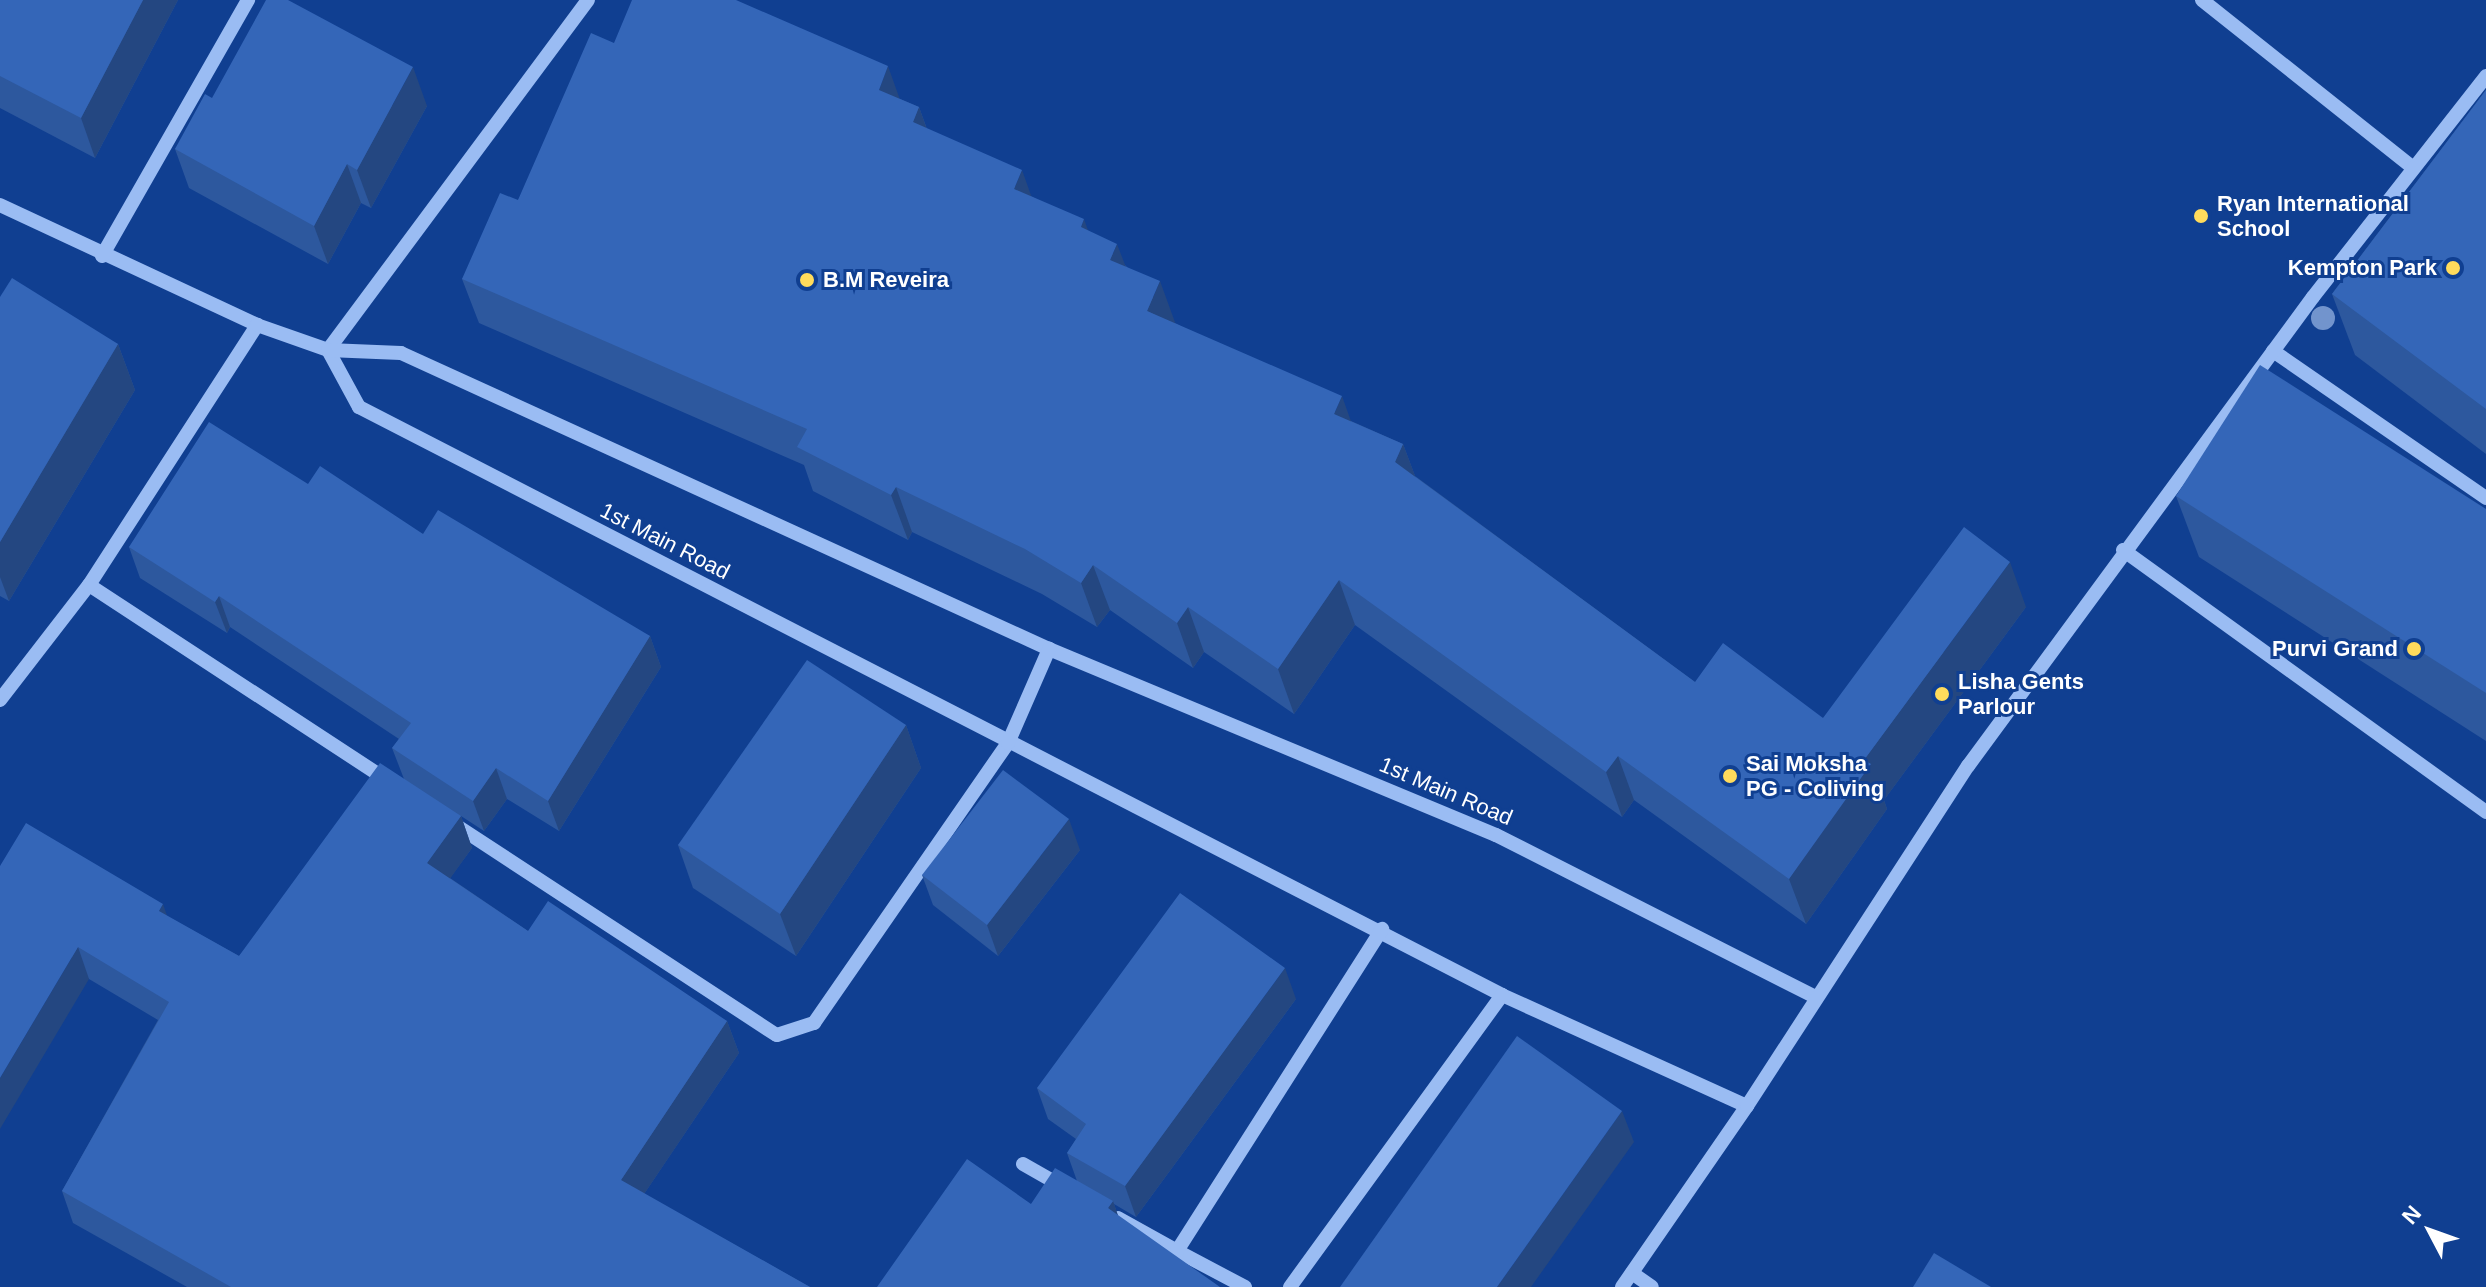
<!DOCTYPE html>
<html>
<head>
<meta charset="utf-8">
<style>
	body { margin:0 }
	#map { position:relative; width:2486px; height:1287px; overflow:hidden; background:#103f91; font-family:Helvetica,sans-serif }
	div>[style] { position:absolute }
	.minor>* { height:14px; margin:-7px; padding:0 7px; transform-origin:7px; border-radius:7px; background:#9abcf3 }
	.trees>* { width:24px; height:24px; margin:-12px; border-radius:50%; background:#7294cd }
	.wall>* { inset:0; background:#2d589e }
	.shaded-wall>* { inset:0; background:#244781 }
	.building>* { inset:0; background:#3466b8 }
	.dots>* { width:22px; height:22px; translate:-50% -50%; box-sizing:border-box; border:4px solid #103f91; border-radius:50% }
	span { translate:-50% -50%; white-space:nowrap; text-align:center; line-height:1.15; -webkit-text-stroke:6px #103f91; paint-order:stroke }
	.poi-label { font-size:22px; color:#fff; font-weight:700 }
	.left { translate:0 -50%; text-align:left }
	.right { translate:-100% -50%; text-align:right }
	.street-label { font-size:22px; color:#fff }
	.north { position:absolute; left:2390px; top:1191px; width:80px; height:80px; -webkit-text-stroke:6px #103f91; paint-order:stroke; rotate:311deg; font-size:22px; font-weight:700; line-height:32px; text-align:center; color:#fff }
	.north::after { content:''; display:block; margin:auto; width:28px; height:36px; background:#fff; clip-path:polygon(50% 0,100% 100%,50% 72%,0 100%) }
</style>
</head>
<body>
<div id="map">
	<div class="minor">
		<i style="left:2202px;top:0;width:268px;rotate:38.5deg"></i>
		<i style="left:0;top:205px;width:284px;rotate:25deg"></i>
		<i style="left:102px;top:256px;width:295px;rotate:-60.3deg"></i>
		<i style="left:328px;top:350px;width:65px;rotate:61.5deg"></i>
		<i style="left:359px;top:407px;width:1285px;rotate:27.22deg"></i>
		<i style="left:1502px;top:995px;width:269px;rotate:24.4deg"></i>
		<i style="left:328px;top:350px;width:436px;rotate:-53.4deg"></i>
		<i style="left:2273px;top:351px;width:259px;rotate:34.6deg"></i>
		<i style="left:2123px;top:550px;width:448px;rotate:35.8deg"></i>
		<i style="left:89px;top:585px;width:360px;rotate:33.2deg"></i>
		<i style="left:0;top:700px;width:145px;rotate:-52.3deg"></i>
		<i style="left:89px;top:585px;width:310px;rotate:-57.1deg"></i>
		<i style="left:257px;top:325px;width:75px;rotate:19.4deg"></i>
		<i style="left:328px;top:350px;width:73px;rotate:2.4deg"></i>
		<i style="left:401px;top:353px;width:712px;rotate:24.55deg"></i>
		<i style="left:1049px;top:649px;width:484px;rotate:22.6deg"></i>
		<i style="left:1496px;top:835px;width:356px;rotate:26.9deg"></i>
		<i style="left:451px;top:822px;width:389px;rotate:33.2deg"></i>
		<i style="left:777px;top:1035px;width:39px;rotate:-18deg"></i>
		<i style="left:814px;top:1023px;width:341px;rotate:-55.3deg"></i>
		<i style="left:1008px;top:743px;width:103px;rotate:-66.4deg"></i>
		<i style="left:1023px;top:1164px;width:48px;rotate:29.7deg"></i>
		<i style="left:1118px;top:1218px;width:68px;rotate:29.2deg"></i>
		<i style="left:1632px;top:1273px;width:24px;rotate:35deg"></i>
		<i style="left:1245px;top:1287px;width:77px;rotate:-152.1deg"></i>
		<i style="left:1177px;top:1251px;width:382px;rotate:-57.5deg"></i>
		<i style="left:1290px;top:1287px;width:361px;rotate:-54deg"></i>
		<i style="left:1622px;top:1287px;width:220px;rotate:-55.4deg"></i>
		<i style="left:1747px;top:1106px;width:406px;rotate:-57deg"></i>
		<i style="left:1968px;top:766px;width:582px;rotate:-53.66deg"></i>
		<i style="left:2313px;top:297px;width:281px;rotate:-51.9deg"></i>
	</div>
	<div class="trees">
		<i style="left:2323px;top:318px"></i>
	</div>
	<div class="wall">
		<i style="clip-path:polygon(0 0,178px 0,95px 158px,0 108px)"></i>
		<i style="clip-path:polygon(614px 43px,900px 99px,919px 107px,927px 129px,1031px 196px,1088px 231px,1126px 266px,1175px 323px,1351px 421px,1403px 444px,1415px 476px,1695px 682px,1823px 718px,2026px 607px,1884px 800px,1887px 809px,1806px 924px,1634px 800px,1622px 817px,1355px 625px,1294px 714px,1204px 652px,1193px 668px,1110px 610px,1097px 627px,1042px 594px,912px 532px,908px 540px,813px 491px,804px 465px,479px 323px,462px 279px,518px 200px)"></i>
		<i style="clip-path:polygon(2486px 90px,2486px 454px,2355px 355px,2332px 294px)"></i>
		<i style="clip-path:polygon(212px 98px,427px 106px,371px 208px,361px 203px,328px 264px,189px 188px,175px 149px)"></i>
		<i style="clip-path:polygon(0 297px,118px 344px,135px 390px,9px 601px,0 596px)"></i>
		<i style="clip-path:polygon(308px 484px,423px 534px,650px 636px,661px 667px,559px 831px,507px 799px,484px 831px,461px 816px,472px 848px,450px 878px,528px 931px,727px 1021px,739px 1053px,644px 1194px,810px 1287px,187px 1287px,73px 1223px,62px 1191px,158px 1020px,89px 979px,0 866px,167px 916px,239px 956px,404px 779px,392px 748px,399px 739px,230px 627px,227px 633px,140px 578px,129px 547px)"></i>
		<i style="clip-path:polygon(2176px 496px,2486px 509px,2486px 741px,2199px 557px)"></i>
		<i style="clip-path:polygon(906px 725px,921px 768px,796px 956px,693px 888px,678px 845px)"></i>
		<i style="clip-path:polygon(1080px 850px,998px 956px,933px 905px,922px 875px)"></i>
		<i style="clip-path:polygon(1296px 999px,1136px 1217px,1114px 1204px,1118px 1216px,1031px 1204px,1077px 1181px,1067px 1153px,1076px 1139px,1048px 1119px,1037px 1088px)"></i>
	</div>
	<div class="shaded-wall">
		<i style="clip-path:polygon(143px 0,178px 0,95px 158px,81px 118px)"></i>
		<i style="clip-path:polygon(888px 66px,904px 111px,879px 90px)"></i>
		<i style="clip-path:polygon(413px 67px,427px 106px,371px 208px,357px 170px)"></i>
		<i style="clip-path:polygon(919px 107px,935px 152px,913px 122px)"></i>
		<i style="clip-path:polygon(347px 164px,361px 203px,328px 264px,314px 226px)"></i>
		<i style="clip-path:polygon(1022px 170px,1038px 215px,1014px 189px)"></i>
		<i style="clip-path:polygon(1084px 219px,1100px 264px,1081px 227px)"></i>
		<i style="clip-path:polygon(1117px 244px,1134px 288px,1110px 260px)"></i>
		<i style="clip-path:polygon(1160px 281px,1176px 325px,1147px 311px)"></i>
		<i style="clip-path:polygon(118px 344px,135px 390px,9px 601px,0 577px,0 542px)"></i>
		<i style="clip-path:polygon(1342px 396px,1358px 441px,1334px 414px)"></i>
		<i style="clip-path:polygon(1403px 444px,1420px 489px,1395px 462px)"></i>
		<i style="clip-path:polygon(896px 487px,912px 532px,908px 540px,891px 495px)"></i>
		<i style="clip-path:polygon(2010px 562px,2026px 607px,1884px 800px,1887px 809px,1806px 924px,1789px 879px,1864px 760px)"></i>
		<i style="clip-path:polygon(1093px 565px,1110px 610px,1097px 627px,1081px 583px)"></i>
		<i style="clip-path:polygon(1339px 580px,1355px 625px,1294px 714px,1278px 669px)"></i>
		<i style="clip-path:polygon(219px 596px,230px 627px,227px 633px,215px 602px)"></i>
		<i style="clip-path:polygon(1188px 607px,1204px 652px,1193px 668px,1177px 623px)"></i>
		<i style="clip-path:polygon(650px 636px,661px 667px,559px 831px,548px 801px)"></i>
		<i style="clip-path:polygon(906px 725px,921px 768px,796px 956px,780px 914px)"></i>
		<i style="clip-path:polygon(1618px 756px,1634px 800px,1622px 817px,1606px 772px)"></i>
		<i style="clip-path:polygon(496px 768px,507px 799px,484px 831px,473px 801px)"></i>
		<i style="clip-path:polygon(461px 816px,472px 848px,439px 894px,427px 863px)"></i>
		<i style="clip-path:polygon(1069px 819px,1080px 850px,998px 956px,987px 925px)"></i>
		<i style="clip-path:polygon(163px 904px,174px 936px,159px 911px)"></i>
		<i style="clip-path:polygon(78px 947px,89px 979px,0 1129px,0 1078px)"></i>
		<i style="clip-path:polygon(1285px 968px,1296px 999px,1136px 1217px,1125px 1186px)"></i>
		<i style="clip-path:polygon(727px 1021px,739px 1053px,632px 1212px,621px 1180px)"></i>
		<i style="clip-path:polygon(1622px 1111px,1634px 1142px,1531px 1287px,1497px 1287px)"></i>
		<i style="clip-path:polygon(1113px 1201px,1124px 1233px,1108px 1208px)"></i>
	</div>
	<div class="building">
		<i style="clip-path:polygon(0 0,143px 0,81px 118px,0 76px)"></i>
		<i style="clip-path:polygon(266px 0,288px 0,413px 67px,357px 170px,347px 164px,314px 226px,175px 149px,205px 94px,212px 98px)"></i>
		<i style="clip-path:polygon(632px 0,736px 0,888px 66px,879px 90px,919px 107px,913px 122px,1022px 170px,1014px 189px,1084px 219px,1081px 227px,1117px 244px,1110px 260px,1160px 281px,1147px 311px,1342px 396px,1334px 414px,1403px 444px,1395px 462px,1695px 682px,1723px 643px,1823px 718px,1964px 527px,2010px 562px,1864px 760px,1871px 764px,1789px 879px,1618px 756px,1606px 772px,1339px 580px,1278px 669px,1188px 607px,1177px 623px,1093px 565px,1081px 583px,1025px 549px,896px 487px,891px 495px,797px 447px,807px 429px,462px 279px,500px 193px,518px 200px,591px 33px,614px 43px)"></i>
		<i style="clip-path:polygon(2486px 90px,2486px 409px,2332px 294px)"></i>
		<i style="clip-path:polygon(12px 278px,118px 344px,0 542px,0 297px)"></i>
		<i style="clip-path:polygon(2260px 365px,2486px 509px,2486px 693px,2176px 496px)"></i>
		<i style="clip-path:polygon(209px 422px,308px 484px,320px 466px,423px 534px,438px 510px,650px 636px,548px 801px,496px 768px,473px 801px,392px 748px,411px 723px,219px 596px,215px 602px,129px 547px)"></i>
		<i style="clip-path:polygon(807px 660px,906px 725px,780px 914px,678px 845px)"></i>
		<i style="clip-path:polygon(380px 763px,461px 816px,427px 863px,528px 931px,548px 901px,727px 1021px,621px 1180px,810px 1287px,231px 1287px,62px 1191px,169px 1002px,78px 947px,0 1078px,0 866px,26px 823px,163px 904px,159px 911px,239px 956px)"></i>
		<i style="clip-path:polygon(1003px 770px,1069px 819px,987px 925px,922px 875px)"></i>
		<i style="clip-path:polygon(1180px 893px,1285px 968px,1125px 1186px,1067px 1153px,1086px 1124px,1037px 1088px)"></i>
		<i style="clip-path:polygon(1517px 1036px,1622px 1111px,1497px 1287px,1340px 1287px)"></i>
		<i style="clip-path:polygon(967px 1159px,1031px 1204px,1055px 1168px,1113px 1201px,1108px 1208px,1220px 1287px,877px 1287px)"></i>
		<i style="clip-path:polygon(1934px 1253px,1991px 1287px,1913px 1287px)"></i>
	</div>
	<div class="dots">
		<i style="left:2201px;top:216px;background:#ffdb5c"></i>
		<i style="left:2453px;top:268px;background:#ffdb5c"></i>
		<i style="left:807px;top:280px;background:#ffdb5c"></i>
		<i style="left:2414px;top:649px;background:#ffdb5c"></i>
		<i style="left:1942px;top:694px;background:#ffdb5c"></i>
		<i style="left:1730px;top:776px;background:#ffdb5c"></i>
	</div>
	<div class="poi-label">
		<span class="left" style="left:2217px;top:216px">Ryan International<br>School</span>
		<span class="right" style="left:2437px;top:268px">Kempton Park</span>
		<span class="left" style="left:823px;top:280px">B.M Reveira</span>
		<span class="right" style="left:2398px;top:649px">Purvi Grand</span>
		<span class="left" style="left:1958px;top:694px">Lisha Gents<br>Parlour</span>
		<span class="left" style="left:1746px;top:776px">Sai Moksha<br>PG - Coliving</span>
	</div>
	<div class="street-label">
		<span style="left:665px;top:541px;rotate:27deg">1st Main Road</span>
		<span style="left:1446px;top:791px;rotate:23deg">1st Main Road</span>
	</div>
	<div class="north">N</div>
</div>
</body>
</html>
